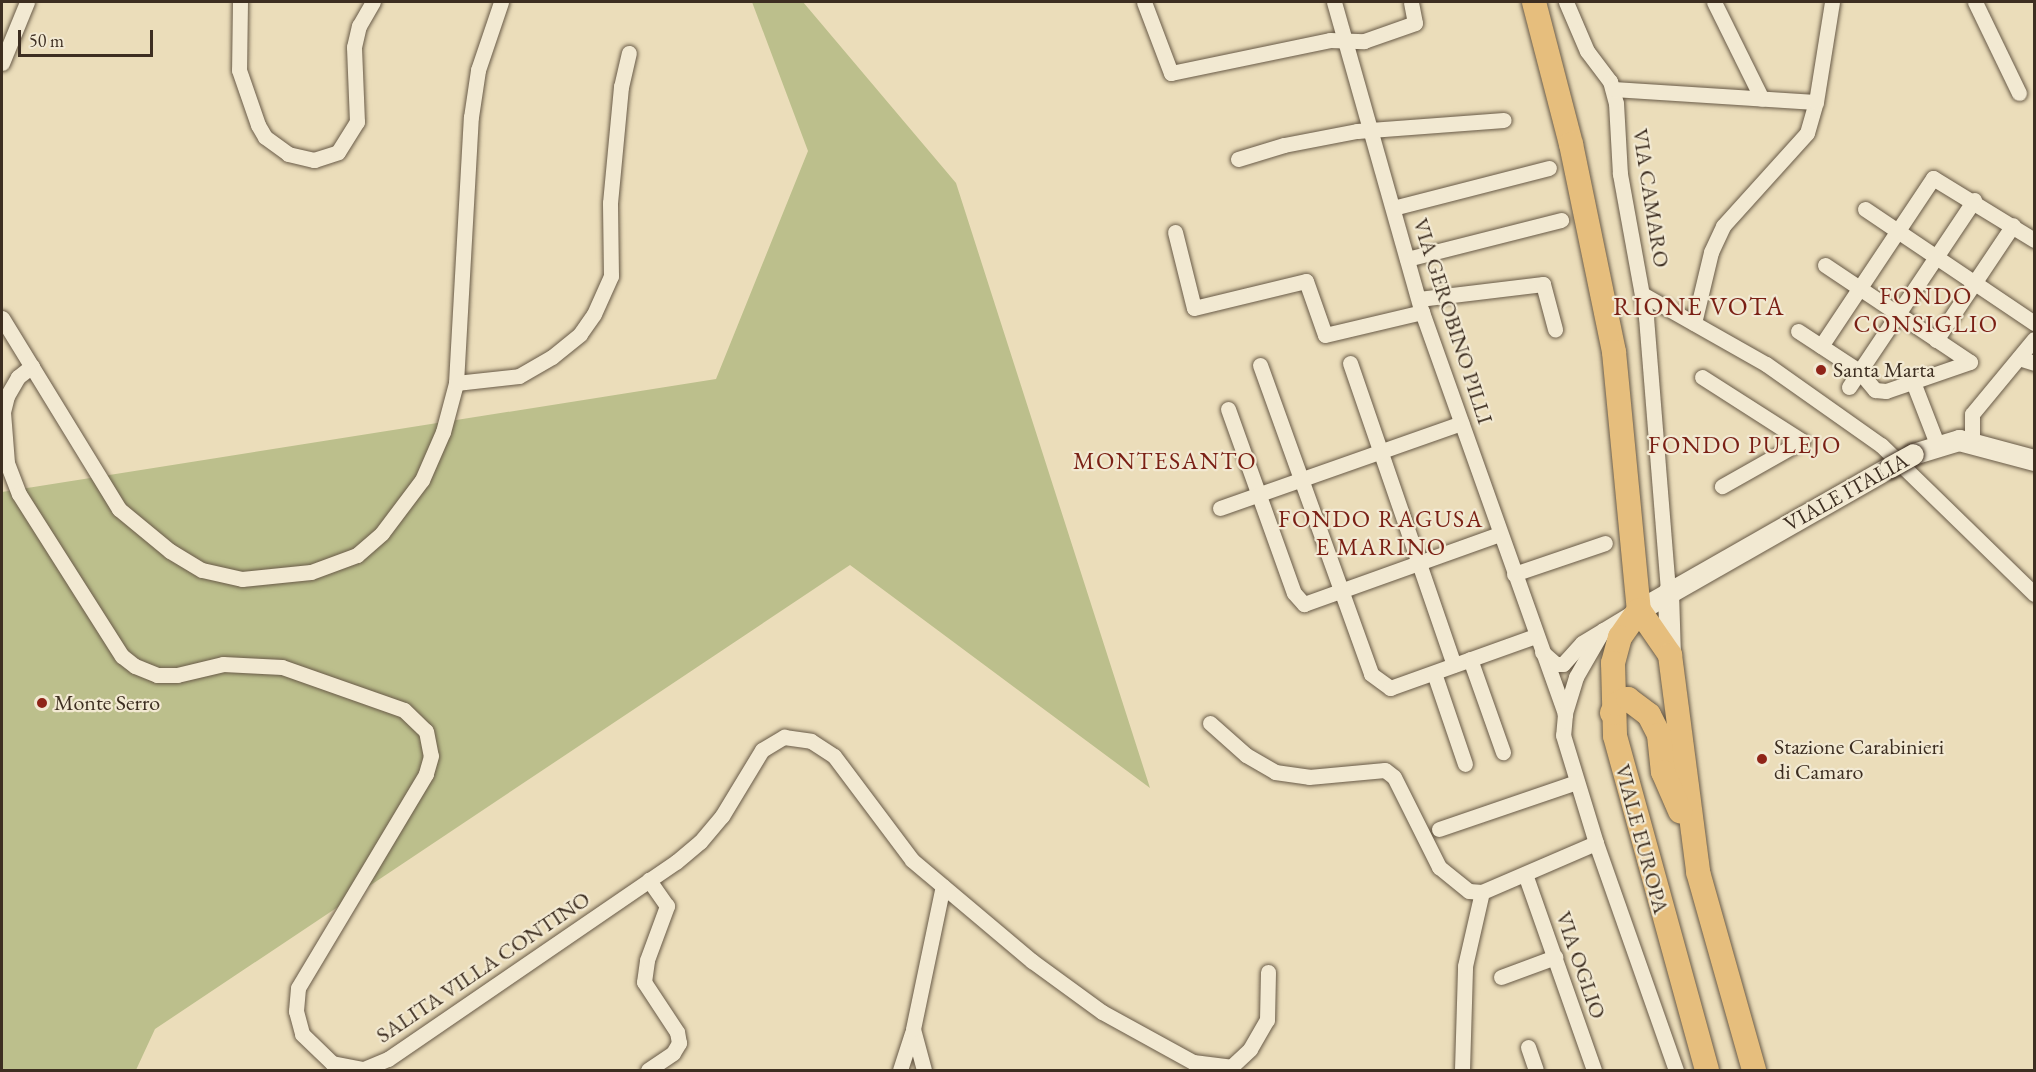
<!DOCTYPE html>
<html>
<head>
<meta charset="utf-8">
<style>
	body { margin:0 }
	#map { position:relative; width:2036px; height:1072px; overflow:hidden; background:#ebddba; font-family:"EB Garamond",serif }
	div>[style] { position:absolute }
	.green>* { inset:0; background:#bcbf8c }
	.roads { filter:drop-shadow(0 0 2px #685a47) drop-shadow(0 0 2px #685a47) }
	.street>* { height:15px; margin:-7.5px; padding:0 7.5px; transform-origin:7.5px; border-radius:7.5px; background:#f2e9d2 }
	.secondary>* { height:21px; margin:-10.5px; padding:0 10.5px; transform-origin:10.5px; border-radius:10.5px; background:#f2e9d2 }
	.primary>* { height:24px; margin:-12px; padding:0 12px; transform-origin:12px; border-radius:12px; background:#e6be7d }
	.bridges { filter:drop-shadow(0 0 2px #3d2e21) drop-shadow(0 0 2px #3d2e21) }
	.secondary-bridge>* { height:21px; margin:-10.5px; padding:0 10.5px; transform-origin:10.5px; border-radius:10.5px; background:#f2e9d2 }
	.dots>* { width:16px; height:16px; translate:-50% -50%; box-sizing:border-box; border:3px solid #f2e9d2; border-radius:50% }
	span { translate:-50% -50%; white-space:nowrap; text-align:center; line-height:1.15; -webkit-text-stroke:4.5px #f2e9d2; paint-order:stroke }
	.street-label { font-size:22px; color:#3d2e21 }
	.poi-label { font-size:22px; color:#3d2e21 }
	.left { translate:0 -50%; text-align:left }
	.neighbourhood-label { font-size:24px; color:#7a1f14; letter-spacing:1.5px }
	.quarter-label { font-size:26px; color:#7a1f14; letter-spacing:1.5px }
	.frame { position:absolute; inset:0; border:3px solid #3d2e21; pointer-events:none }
	.scale { position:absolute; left:18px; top:30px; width:135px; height:27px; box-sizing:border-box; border:3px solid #3d2e21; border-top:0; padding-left:8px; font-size:18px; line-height:21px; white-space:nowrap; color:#3d2e21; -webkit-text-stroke:4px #f2e9d2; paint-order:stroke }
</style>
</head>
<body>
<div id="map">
	<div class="green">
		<i style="clip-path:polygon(752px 2px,803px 2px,956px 183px,1150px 788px,850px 565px,155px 1029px,136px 1070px,2px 1070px,2px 492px,716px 379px,808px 151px)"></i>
	</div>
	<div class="roads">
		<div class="street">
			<i style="left:240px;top:2px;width:68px;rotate:90.8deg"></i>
			<i style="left:239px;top:70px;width:58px;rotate:70.9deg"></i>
			<i style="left:258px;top:125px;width:14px;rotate:60deg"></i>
			<i style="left:265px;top:137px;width:29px;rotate:36deg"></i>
			<i style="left:288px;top:154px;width:27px;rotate:13deg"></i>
			<i style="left:314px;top:160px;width:25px;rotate:-18deg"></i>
			<i style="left:338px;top:152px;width:36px;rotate:-58deg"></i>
			<i style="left:357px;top:122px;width:75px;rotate:-92.3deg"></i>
			<i style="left:354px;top:47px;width:22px;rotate:-77deg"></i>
			<i style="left:359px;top:26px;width:28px;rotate:-60deg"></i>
			<i style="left:1144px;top:2px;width:76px;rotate:69.2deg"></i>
			<i style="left:1171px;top:73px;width:162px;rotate:-11.7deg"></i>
			<i style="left:1330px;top:40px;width:34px;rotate:2deg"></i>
			<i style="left:1364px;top:41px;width:54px;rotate:-19.4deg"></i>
			<i style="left:1415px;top:23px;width:21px;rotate:-101deg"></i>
			<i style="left:1334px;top:2px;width:322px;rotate:74.2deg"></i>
			<i style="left:1422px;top:312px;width:427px;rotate:70.4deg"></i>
			<i style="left:1566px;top:2px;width:53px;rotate:66.8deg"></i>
			<i style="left:1587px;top:51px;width:38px;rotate:53deg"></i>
			<i style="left:1610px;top:81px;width:23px;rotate:75deg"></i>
			<i style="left:1616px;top:103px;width:71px;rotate:86.8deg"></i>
			<i style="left:1620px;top:174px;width:145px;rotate:79.7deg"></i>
			<i style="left:1646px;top:317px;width:276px;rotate:85.4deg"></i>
			<i style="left:1714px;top:2px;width:108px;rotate:63.7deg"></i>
			<i style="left:1975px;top:2px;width:101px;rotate:64.2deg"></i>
			<i style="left:2px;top:63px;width:66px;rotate:-67.7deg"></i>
			<i style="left:1613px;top:89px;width:203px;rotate:3.7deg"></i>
			<i style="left:1238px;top:159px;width:48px;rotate:-16.9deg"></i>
			<i style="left:1284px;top:145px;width:74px;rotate:-10.9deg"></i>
			<i style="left:1357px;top:131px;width:147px;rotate:-4.3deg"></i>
			<i style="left:1393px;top:208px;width:161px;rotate:-14.4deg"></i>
			<i style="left:1865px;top:209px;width:204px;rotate:34deg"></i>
			<i style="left:1175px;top:232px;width:78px;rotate:76deg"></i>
			<i style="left:1194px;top:308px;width:115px;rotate:-13.6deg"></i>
			<i style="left:1306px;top:281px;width:57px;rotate:70.6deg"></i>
			<i style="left:1325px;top:335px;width:100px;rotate:-13.3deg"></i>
			<i style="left:1407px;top:259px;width:159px;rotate:-14.2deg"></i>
			<i style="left:1825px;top:265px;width:174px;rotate:33.8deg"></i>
			<i style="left:1644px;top:295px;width:140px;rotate:29.5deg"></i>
			<i style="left:1766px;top:364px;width:141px;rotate:35.2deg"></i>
			<i style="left:1881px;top:445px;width:214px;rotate:44.2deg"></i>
			<i style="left:1419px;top:299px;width:125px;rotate:-6.9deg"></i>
			<i style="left:1543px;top:284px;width:47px;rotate:75.1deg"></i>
			<i style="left:2px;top:318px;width:224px;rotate:58.5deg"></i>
			<i style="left:119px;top:509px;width:66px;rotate:39.5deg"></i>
			<i style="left:170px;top:551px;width:37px;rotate:31deg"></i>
			<i style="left:202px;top:570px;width:41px;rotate:12.7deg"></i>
			<i style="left:242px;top:579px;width:69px;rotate:-5.8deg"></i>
			<i style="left:311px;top:572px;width:49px;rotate:-20.3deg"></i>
			<i style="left:357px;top:555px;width:33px;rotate:-41deg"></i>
			<i style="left:382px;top:533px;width:66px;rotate:-53deg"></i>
			<i style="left:422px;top:480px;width:52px;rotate:-66.4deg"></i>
			<i style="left:443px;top:432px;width:51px;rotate:-75.1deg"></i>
			<i style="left:456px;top:383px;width:266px;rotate:-86.8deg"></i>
			<i style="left:471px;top:117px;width:48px;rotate:-81.5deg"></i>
			<i style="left:478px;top:70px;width:72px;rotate:-71.3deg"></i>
			<i style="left:1694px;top:323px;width:73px;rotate:-76.5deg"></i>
			<i style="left:1711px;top:252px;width:29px;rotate:-65deg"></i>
			<i style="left:1723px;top:226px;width:125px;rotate:-47.9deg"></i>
			<i style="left:1807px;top:133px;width:32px;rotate:-74deg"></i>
			<i style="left:1816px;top:102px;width:101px;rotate:-80.9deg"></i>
			<i style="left:1798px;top:331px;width:73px;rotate:33.3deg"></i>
			<i style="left:1859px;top:371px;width:25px;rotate:50deg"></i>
			<i style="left:1875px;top:390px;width:11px;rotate:5deg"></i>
			<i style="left:1886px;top:391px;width:89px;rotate:-19deg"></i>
			<i style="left:1936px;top:340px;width:138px;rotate:-56.2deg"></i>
			<i style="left:1821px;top:346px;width:202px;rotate:-56.3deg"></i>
			<i style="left:1933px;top:178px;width:119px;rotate:31.5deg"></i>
			<i style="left:2019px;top:358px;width:16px;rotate:18deg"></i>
			<i style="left:1350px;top:363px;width:319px;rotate:71deg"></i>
			<i style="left:1260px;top:365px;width:328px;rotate:70.2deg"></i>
			<i style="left:1371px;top:674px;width:24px;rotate:36deg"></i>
			<i style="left:1390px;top:688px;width:154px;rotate:-19.7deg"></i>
			<i style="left:32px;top:366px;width:18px;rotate:142deg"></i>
			<i style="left:18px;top:377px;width:22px;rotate:120deg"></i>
			<i style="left:7px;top:396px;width:16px;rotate:104deg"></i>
			<i style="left:3px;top:412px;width:51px;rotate:85.5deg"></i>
			<i style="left:7px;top:463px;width:33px;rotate:69deg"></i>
			<i style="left:19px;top:494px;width:192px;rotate:57.6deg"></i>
			<i style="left:122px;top:656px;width:16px;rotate:38deg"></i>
			<i style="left:135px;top:666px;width:24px;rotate:22deg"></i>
			<i style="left:157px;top:675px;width:20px"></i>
			<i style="left:177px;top:675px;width:47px;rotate:-13.4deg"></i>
			<i style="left:223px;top:664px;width:59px;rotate:2.9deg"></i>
			<i style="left:282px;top:667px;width:129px;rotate:19.4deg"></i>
			<i style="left:404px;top:710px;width:30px;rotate:44deg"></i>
			<i style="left:426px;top:731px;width:25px;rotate:79deg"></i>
			<i style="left:431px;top:756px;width:19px;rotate:106deg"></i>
			<i style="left:426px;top:774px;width:249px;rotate:120.9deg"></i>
			<i style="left:298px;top:988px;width:23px;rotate:95deg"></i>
			<i style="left:296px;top:1011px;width:24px;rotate:75deg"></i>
			<i style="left:302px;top:1034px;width:42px;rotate:44deg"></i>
			<i style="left:332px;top:1063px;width:33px;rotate:11deg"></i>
			<i style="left:364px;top:1069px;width:26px;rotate:-23deg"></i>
			<i style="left:388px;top:1059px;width:349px;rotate:-34.4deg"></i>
			<i style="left:676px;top:862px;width:31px;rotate:-40deg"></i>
			<i style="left:700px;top:842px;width:34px;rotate:-50deg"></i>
			<i style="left:722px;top:816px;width:77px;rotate:-58.8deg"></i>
			<i style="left:762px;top:750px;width:26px;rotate:-31deg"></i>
			<i style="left:784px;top:737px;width:27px;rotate:8deg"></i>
			<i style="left:811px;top:741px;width:27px;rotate:33deg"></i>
			<i style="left:834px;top:756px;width:130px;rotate:53.1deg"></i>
			<i style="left:912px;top:860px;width:157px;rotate:40.1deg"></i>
			<i style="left:1032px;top:961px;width:87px;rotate:36.1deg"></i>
			<i style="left:1102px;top:1012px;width:104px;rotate:28.8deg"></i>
			<i style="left:1193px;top:1062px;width:38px;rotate:7deg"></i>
			<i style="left:1231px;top:1067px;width:26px;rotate:-43deg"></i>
			<i style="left:1250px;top:1049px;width:34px;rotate:-60deg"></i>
			<i style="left:1267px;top:1020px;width:48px;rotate:-88.8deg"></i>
			<i style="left:1702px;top:377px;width:119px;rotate:32.6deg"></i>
			<i style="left:1802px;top:441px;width:92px;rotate:150.6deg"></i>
			<i style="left:1913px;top:382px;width:66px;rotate:68.8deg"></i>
			<i style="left:456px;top:383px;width:63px;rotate:-6.3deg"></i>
			<i style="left:519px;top:376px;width:38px;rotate:-30deg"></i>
			<i style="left:552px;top:357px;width:36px;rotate:-39deg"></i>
			<i style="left:580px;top:334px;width:24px;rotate:-55deg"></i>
			<i style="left:594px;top:314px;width:42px;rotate:-65.9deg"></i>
			<i style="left:611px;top:276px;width:73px;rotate:-90.8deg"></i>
			<i style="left:610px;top:203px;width:117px;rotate:-84.6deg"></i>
			<i style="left:621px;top:87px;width:35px;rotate:-77deg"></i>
			<i style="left:1849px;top:387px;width:225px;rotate:-56.2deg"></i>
			<i style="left:1228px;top:409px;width:195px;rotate:70.3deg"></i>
			<i style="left:1294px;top:593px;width:15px;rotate:48deg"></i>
			<i style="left:1304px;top:604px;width:208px;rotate:-19.7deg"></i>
			<i style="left:1972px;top:441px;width:27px;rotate:-90deg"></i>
			<i style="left:1972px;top:414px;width:97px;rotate:-50.4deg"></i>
			<i style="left:1220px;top:508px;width:256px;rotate:-19.4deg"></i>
			<i style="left:1514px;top:574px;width:96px;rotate:-18.8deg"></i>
			<i style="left:1603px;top:630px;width:54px;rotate:119.9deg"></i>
			<i style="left:1576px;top:677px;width:39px;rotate:107deg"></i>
			<i style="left:1565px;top:714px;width:21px;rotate:95deg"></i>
			<i style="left:1563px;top:735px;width:113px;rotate:73deg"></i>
			<i style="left:1596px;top:843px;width:241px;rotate:70.6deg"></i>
			<i style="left:1542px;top:652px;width:18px;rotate:41deg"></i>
			<i style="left:1556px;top:664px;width:7px"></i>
			<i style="left:1563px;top:664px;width:28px;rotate:-48deg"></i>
			<i style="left:1582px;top:643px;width:60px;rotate:-31.3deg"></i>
			<i style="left:1470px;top:659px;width:99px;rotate:70.5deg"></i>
			<i style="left:1434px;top:673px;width:96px;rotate:71.2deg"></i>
			<i style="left:1210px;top:723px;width:48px;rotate:41.6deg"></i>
			<i style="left:1246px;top:755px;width:34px;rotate:30deg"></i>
			<i style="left:1275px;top:772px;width:34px;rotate:8deg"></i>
			<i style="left:1309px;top:777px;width:76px;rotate:-5.3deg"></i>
			<i style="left:1385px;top:770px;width:11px;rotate:38deg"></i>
			<i style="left:1394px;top:777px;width:101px;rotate:63.4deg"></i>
			<i style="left:1439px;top:867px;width:38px;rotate:39deg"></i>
			<i style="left:1469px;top:891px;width:13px;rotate:4deg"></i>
			<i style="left:1482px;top:892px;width:124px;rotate:-23.3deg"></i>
			<i style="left:1439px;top:829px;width:145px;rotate:-18.9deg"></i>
			<i style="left:1525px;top:874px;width:208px;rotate:70.6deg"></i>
			<i style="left:1501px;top:977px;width:58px;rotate:-20.3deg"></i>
			<i style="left:1528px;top:1047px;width:24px;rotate:71deg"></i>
			<i style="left:648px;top:1070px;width:30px;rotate:-34deg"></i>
			<i style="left:673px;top:1053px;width:12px;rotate:-59deg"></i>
			<i style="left:679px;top:1043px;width:11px;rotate:-100deg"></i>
			<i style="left:677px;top:1032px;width:60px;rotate:-123.4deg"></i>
			<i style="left:644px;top:982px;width:22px;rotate:-82deg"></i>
			<i style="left:647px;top:960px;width:58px;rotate:-69.7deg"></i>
			<i style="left:667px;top:906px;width:32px;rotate:-125deg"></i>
			<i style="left:900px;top:1070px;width:39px;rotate:-72deg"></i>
			<i style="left:924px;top:1070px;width:42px;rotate:-105deg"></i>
			<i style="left:913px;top:1029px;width:146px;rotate:-78.2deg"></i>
			<i style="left:1462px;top:1070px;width:104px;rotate:-88.3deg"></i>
			<i style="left:1465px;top:966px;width:76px;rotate:-77.1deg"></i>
		</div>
		<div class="secondary">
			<i style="left:1913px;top:454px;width:48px;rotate:-16.9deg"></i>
			<i style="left:1959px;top:440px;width:78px;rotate:14.9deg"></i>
			<i style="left:1668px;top:592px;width:63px;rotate:88.2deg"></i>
			<i style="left:1639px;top:610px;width:289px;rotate:-29.7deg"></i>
		</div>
		<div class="primary">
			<i style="left:1534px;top:2px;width:147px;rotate:75.4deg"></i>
			<i style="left:1571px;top:144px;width:212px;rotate:78.3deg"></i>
			<i style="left:1614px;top:352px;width:259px;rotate:84.5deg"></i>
			<i style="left:1639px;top:610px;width:55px;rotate:55.4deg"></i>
			<i style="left:1670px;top:655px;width:219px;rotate:82.6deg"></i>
			<i style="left:1698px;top:872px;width:206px;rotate:74.2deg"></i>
			<i style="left:1639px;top:610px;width:33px;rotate:125deg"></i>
			<i style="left:1620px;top:637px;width:27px;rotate:105deg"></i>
			<i style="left:1613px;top:663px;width:73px;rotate:88.4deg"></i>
			<i style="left:1615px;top:736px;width:346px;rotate:74.6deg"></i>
			<i style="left:1612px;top:713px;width:10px;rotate:-66deg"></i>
			<i style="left:1616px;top:704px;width:13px;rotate:-23deg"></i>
			<i style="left:1628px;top:699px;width:26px;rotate:37deg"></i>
			<i style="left:1649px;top:715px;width:22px;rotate:63deg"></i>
			<i style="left:1659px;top:735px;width:37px;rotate:84deg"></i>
			<i style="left:1663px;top:772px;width:43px;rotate:66.4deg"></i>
		</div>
	</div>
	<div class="bridges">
		<div class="secondary-bridge">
			<i style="left:1890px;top:467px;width:26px;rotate:-29deg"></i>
		</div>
	</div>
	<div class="dots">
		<i style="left:1821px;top:370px;background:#8f2418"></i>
		<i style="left:42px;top:703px;background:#8f2418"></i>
		<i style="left:1762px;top:759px;background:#8f2418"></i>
	</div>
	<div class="street-label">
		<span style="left:1651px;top:198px;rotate:81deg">VIA CAMARO</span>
		<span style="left:1453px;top:321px;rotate:72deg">VIA GEROBINO PILLI</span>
		<span style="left:1846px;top:492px;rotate:-29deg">VIALE ITALIA</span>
		<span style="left:1642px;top:839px;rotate:75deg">VIALE EUROPA</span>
		<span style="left:1581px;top:965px;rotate:71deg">VIA OGLIO</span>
		<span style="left:483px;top:967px;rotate:-34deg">SALITA VILLA CONTINO</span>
	</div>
	<div class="poi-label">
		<span class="left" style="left:1833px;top:370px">Santa Marta</span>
		<span class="left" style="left:54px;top:703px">Monte Serro</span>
		<span class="left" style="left:1774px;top:759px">Stazione Carabinieri<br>di Camaro</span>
	</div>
	<div class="neighbourhood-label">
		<span style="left:1926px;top:310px">FONDO<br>CONSIGLIO</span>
		<span style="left:1745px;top:445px">FONDO PULEJO</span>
		<span style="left:1165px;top:461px">MONTESANTO</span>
		<span style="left:1381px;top:533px">FONDO RAGUSA<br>E MARINO</span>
	</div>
	<div class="quarter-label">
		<span style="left:1699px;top:307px">RIONE VOTA</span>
	</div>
	<div class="frame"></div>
	<div class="scale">50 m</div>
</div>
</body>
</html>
